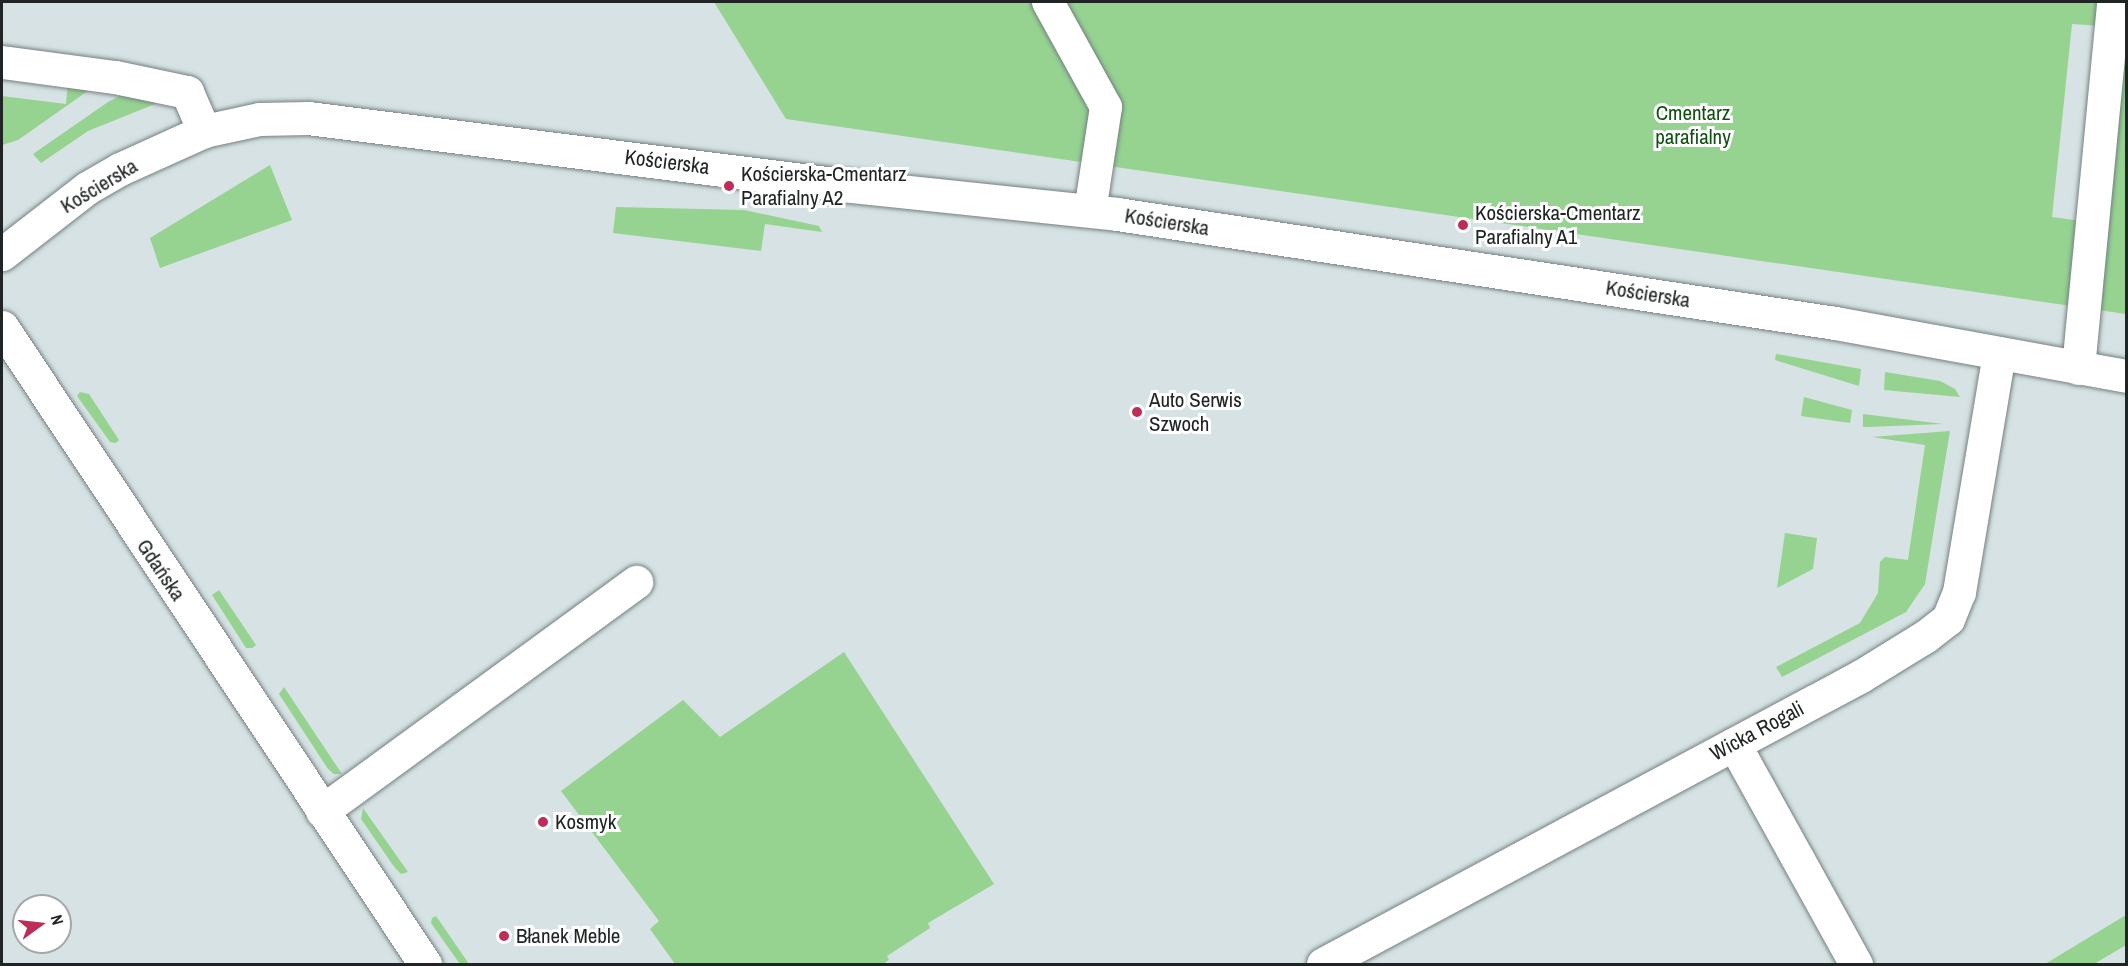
<!DOCTYPE html>
<html>
<head>
<meta charset="utf-8">
<style>
	body { margin:0 }
	#map { position:relative; width:2128px; height:966px; overflow:hidden; background:#d6e2e3; font-family:"Archivo Narrow",sans-serif }
	div>[style] { position:absolute }
	.green>* { inset:0; background:#96d391 }
	.roads { filter:drop-shadow(0 0 2px #758081) drop-shadow(0 0 2px #758081) }
	.pedestrian>* { height:32px; margin:-16px; padding:0 16px; transform-origin:16px; border-radius:16px; background:#fff }
	.minor>* { height:33px; margin:-16.5px; padding:0 16.5px; transform-origin:16.5px; border-radius:16.5px; background:#fff }
	.secondary>* { height:33px; margin:-16.5px; padding:0 16.5px; transform-origin:16.5px; border-radius:16.5px; background:#fff }
	.dots>* { width:16px; height:16px; translate:-50% -50%; box-sizing:border-box; border:3px solid #fff; border-radius:50% }
	span { translate:-50% -50%; white-space:nowrap; text-align:center; line-height:1.15; -webkit-text-stroke:6px #fff; paint-order:stroke }
	.park-label { font-size:21px; color:#105111 }
	.street-label { font-size:21px; color:#202425 }
	.poi-label { font-size:21px; color:#202425 }
	.left { translate:0 -50%; text-align:left }
	.frame { position:absolute; inset:0; border:3px solid #202425; pointer-events:none }
	.north { position:absolute; left:12px; top:894px; width:60px; height:60px; box-sizing:border-box; background:#fff; border:2px solid #a6a7a8; border-radius:50%; rotate:75deg; font-size:16px; font-weight:700; line-height:24px; text-align:center; color:#202425 }
	.north::after { content:''; display:block; margin:auto; width:21px; height:27px; background:#bc2d58; clip-path:polygon(50% 0,100% 100%,50% 72%,0 100%) }
</style>
</head>
<body>
<div id="map">
	<div class="green">
		<i style="clip-path:polygon(evenodd,714px 2px,2126px 2px,2126px 314px,786px 119px,714px 2px,2072px 24px,2101px 26px,2081px 221px,2052px 217px,2072px 24px)"></i>
		<i style="clip-path:polygon(68px 81px,92px 88px,18px 140px,2px 145px,2px 96px,66px 104px)"></i>
		<i style="clip-path:polygon(128px 92px,156px 96px,155px 104px,88px 131px,41px 163px,33px 154px,108px 102px)"></i>
		<i style="clip-path:polygon(270px 165px,292px 220px,160px 268px,150px 238px)"></i>
		<i style="clip-path:polygon(616px 207px,744px 210px,819px 226px,822px 232px,765px 224px,761px 251px,613px 233px)"></i>
		<i style="clip-path:polygon(1776px 354px,1861px 369px,1859px 386px,1775px 360px)"></i>
		<i style="clip-path:polygon(1885px 372px,1940px 381px,1955px 389px,1960px 397px,1884px 390px)"></i>
		<i style="clip-path:polygon(80px 392px,89px 394px,119px 440px,116px 443px,110px 442px,77px 396px)"></i>
		<i style="clip-path:polygon(1804px 397px,1852px 410px,1850px 423px,1801px 416px)"></i>
		<i style="clip-path:polygon(1863px 414px,1943px 424px,1867px 427px,1863px 427px)"></i>
		<i style="clip-path:polygon(1950px 431px,1925px 584px,1906px 612px,1782px 677px,1776px 667px,1860px 623px,1878px 593px,1880px 562px,1885px 557px,1908px 560px,1925px 445px,1872px 437px)"></i>
		<i style="clip-path:polygon(1785px 533px,1817px 538px,1813px 569px,1777px 588px)"></i>
		<i style="clip-path:polygon(219px 590px,256px 645px,252px 648px,246px 648px,212px 595px)"></i>
		<i style="clip-path:polygon(844px 652px,994px 884px,928px 923px,930px 928px,887px 956px,889px 960px,883px 964px,675px 964px,650px 929px,659px 921px,561px 791px,683px 700px,720px 737px)"></i>
		<i style="clip-path:polygon(284px 687px,342px 774px,334px 774px,328px 769px,279px 694px)"></i>
		<i style="clip-path:polygon(363px 808px,408px 872px,401px 874px,395px 868px,361px 819px)"></i>
		<i style="clip-path:polygon(2126px 915px,2126px 945px,2094px 964px,2045px 964px)"></i>
		<i style="clip-path:polygon(436px 916px,469px 964px,460px 964px,431px 923px,432px 918px)"></i>
	</div>
	<div class="roads">
		<div class="pedestrian">
			<i style="left:1048px;top:2px;width:120px;rotate:61.1deg"></i>
			<i style="left:1106px;top:107px;width:105px;rotate:98.7deg"></i>
		</div>
		<div class="minor">
			<i style="left:2px;top:62px;width:114px;rotate:7.6deg"></i>
			<i style="left:115px;top:77px;width:74px;rotate:11.8deg"></i>
			<i style="left:187px;top:92px;width:43px;rotate:66.4deg"></i>
			<i style="left:2078px;top:368px;width:368px;rotate:-84.5deg"></i>
			<i style="left:1734px;top:744px;width:252px;rotate:61deg"></i>
			<i style="left:322px;top:811px;width:389px;rotate:-36.1deg"></i>
			<i style="left:1323px;top:964px;width:610px;rotate:-28.16deg"></i>
			<i style="left:1861px;top:676px;width:76px;rotate:-31.6deg"></i>
			<i style="left:1926px;top:636px;width:28px;rotate:-38deg"></i>
			<i style="left:1948px;top:619px;width:29px;rotate:-68deg"></i>
			<i style="left:1959px;top:592px;width:242px;rotate:-80.5deg"></i>
		</div>
		<div class="secondary">
			<i style="left:2px;top:254px;width:108px;rotate:-37.8deg"></i>
			<i style="left:87px;top:188px;width:38px;rotate:-30deg"></i>
			<i style="left:120px;top:169px;width:92px;rotate:-24.3deg"></i>
			<i style="left:204px;top:131px;width:56px;rotate:-12.3deg"></i>
			<i style="left:259px;top:119px;width:49px;rotate:-1.2deg"></i>
			<i style="left:308px;top:118px;width:538px;rotate:7.15deg"></i>
			<i style="left:842px;top:185px;width:277px;rotate:6deg"></i>
			<i style="left:1117px;top:214px;width:726px;rotate:8.63deg"></i>
			<i style="left:1835px;top:323px;width:296px;rotate:10.3deg"></i>
			<i style="left:2px;top:327px;width:765px;rotate:56.41deg"></i>
		</div>
	</div>
	<div class="dots">
		<i style="left:729px;top:186px;background:#bc2d58"></i>
		<i style="left:1463px;top:225px;background:#bc2d58"></i>
		<i style="left:1137px;top:412px;background:#bc2d58"></i>
		<i style="left:543px;top:822px;background:#bc2d58"></i>
		<i style="left:504px;top:936px;background:#bc2d58"></i>
	</div>
	<div class="park-label">
		<span style="left:1693px;top:125px">Cmentarz<br>parafialny</span>
	</div>
	<div class="street-label">
		<span style="left:667px;top:162px;rotate:7deg">Kościerska</span>
		<span style="left:99px;top:186px;rotate:-31deg">Kościerska</span>
		<span style="left:1167px;top:222px;rotate:9deg">Kościerska</span>
		<span style="left:1648px;top:294px;rotate:9deg">Kościerska</span>
		<span style="left:161px;top:570px;rotate:56deg">Gdańska</span>
		<span style="left:1757px;top:731px;rotate:-28deg">Wicka Rogali</span>
	</div>
	<div class="poi-label">
		<span class="left" style="left:741px;top:186px">Kościerska-Cmentarz<br>Parafialny A2</span>
		<span class="left" style="left:1475px;top:225px">Kościerska-Cmentarz<br>Parafialny A1</span>
		<span class="left" style="left:1149px;top:412px">Auto Serwis<br>Szwoch</span>
		<span class="left" style="left:555px;top:822px">Kosmyk</span>
		<span class="left" style="left:516px;top:936px">Błanek Meble</span>
	</div>
	<div class="frame"></div>
	<div class="north">N</div>
</div>
</body>
</html>
